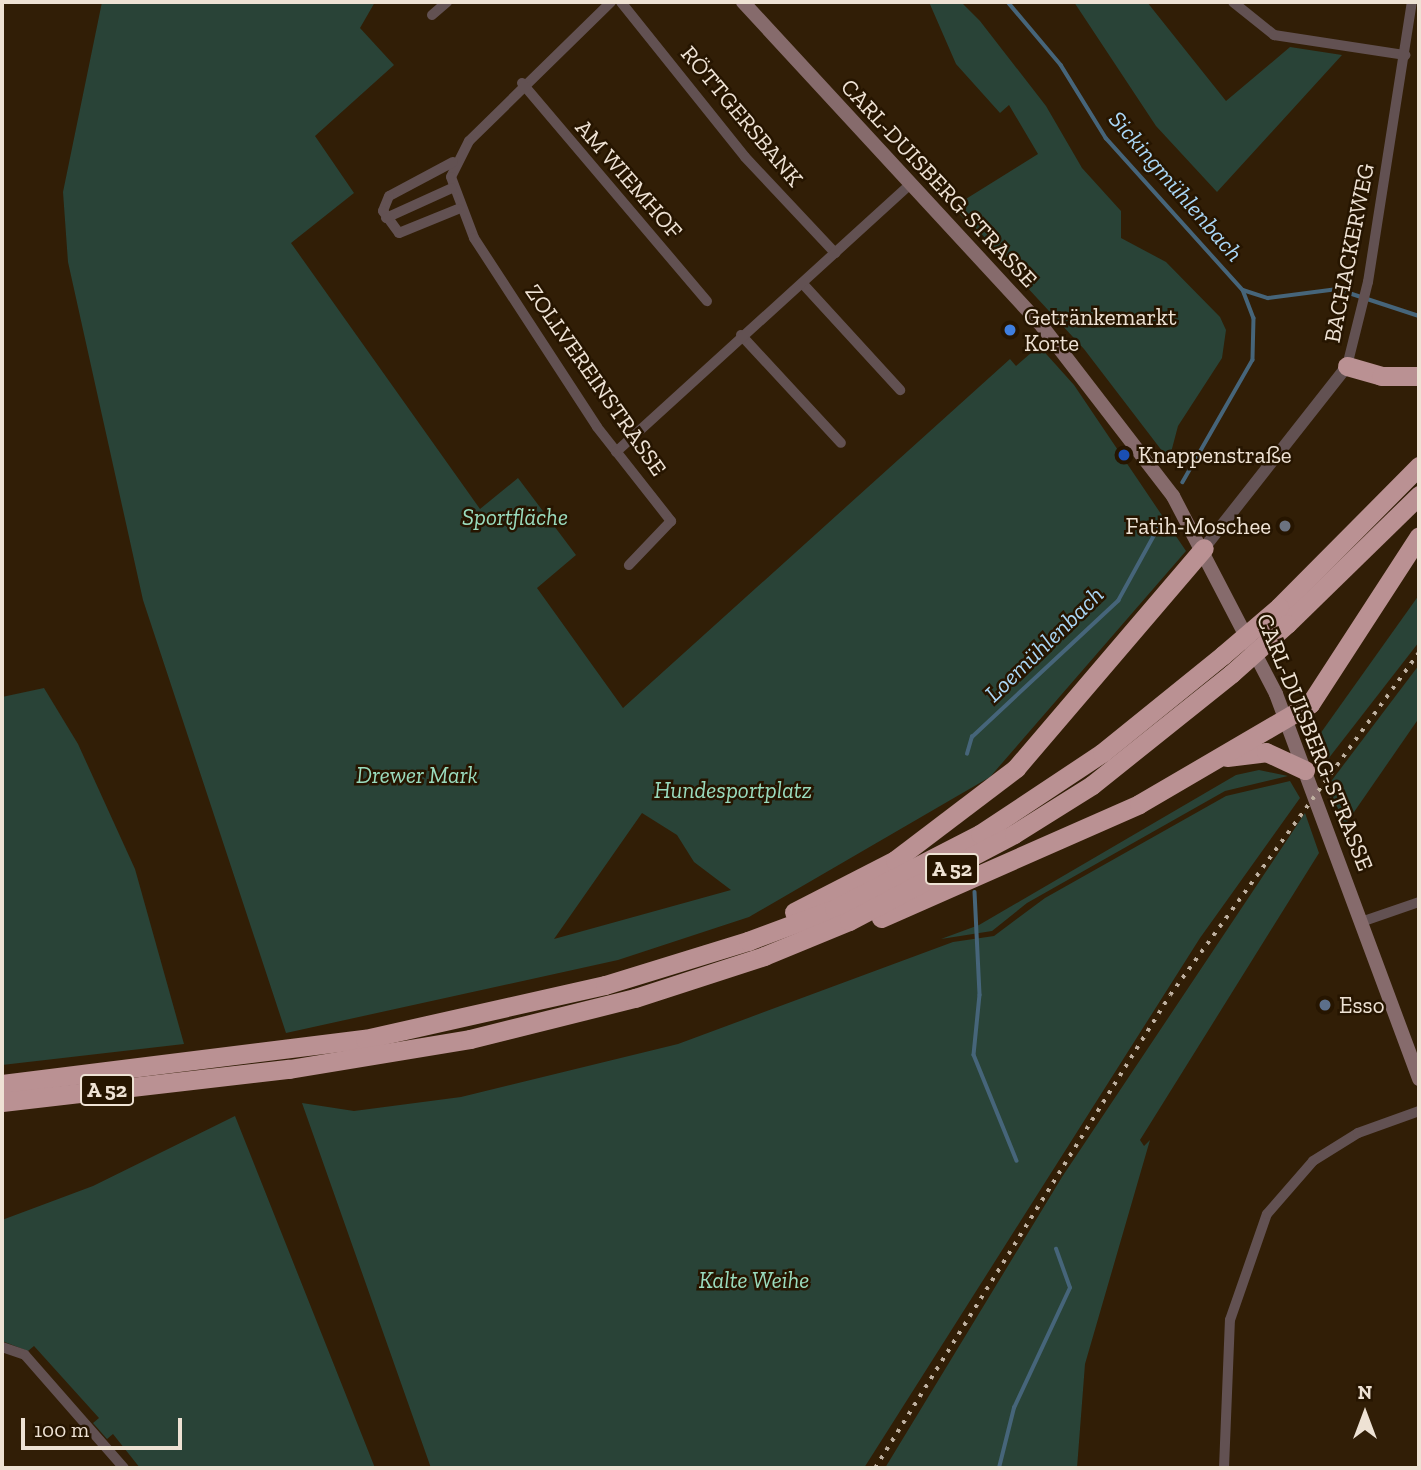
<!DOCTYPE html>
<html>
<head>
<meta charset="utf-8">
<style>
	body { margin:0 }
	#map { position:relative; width:1421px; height:1470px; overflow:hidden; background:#311e06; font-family:"Zilla Slab",serif }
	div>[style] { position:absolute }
	.green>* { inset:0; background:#294337 }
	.stream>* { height:3.5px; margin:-1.75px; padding:0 1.75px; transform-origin:1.75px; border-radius:1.75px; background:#46657a }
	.minor>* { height:10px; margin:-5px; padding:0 5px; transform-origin:5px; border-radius:5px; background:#625152 }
	.tertiary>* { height:12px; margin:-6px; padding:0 6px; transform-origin:6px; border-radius:6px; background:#625152 }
	.secondary>* { height:14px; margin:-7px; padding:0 7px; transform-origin:7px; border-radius:7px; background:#866b6c }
	.motorway>* { height:19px; margin:-9.5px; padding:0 9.5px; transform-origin:9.5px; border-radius:9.5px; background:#ba9193 }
	.rail>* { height:3.5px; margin-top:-1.75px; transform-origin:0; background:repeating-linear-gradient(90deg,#beb0a0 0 3.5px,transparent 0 10.5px) }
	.motorway-bridge>* { height:19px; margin:-9.5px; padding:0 9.5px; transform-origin:9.5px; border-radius:9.5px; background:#ba9193 }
	.dots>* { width:19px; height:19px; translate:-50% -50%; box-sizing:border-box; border:4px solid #261500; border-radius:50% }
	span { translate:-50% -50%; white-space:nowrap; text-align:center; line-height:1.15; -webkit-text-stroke:5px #261500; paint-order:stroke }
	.shield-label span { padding:2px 5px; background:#261500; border:2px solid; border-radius:5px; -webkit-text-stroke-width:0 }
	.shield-label { font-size:21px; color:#eee2d4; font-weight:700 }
	.street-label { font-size:23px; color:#eee2d4 }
	.poi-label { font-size:23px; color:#eee2d4 }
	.left { translate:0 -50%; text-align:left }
	.right { translate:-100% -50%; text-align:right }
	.park-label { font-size:23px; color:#9adcbe; font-style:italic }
	.water-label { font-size:24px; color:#aad7f6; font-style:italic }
	.frame { position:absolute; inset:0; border:4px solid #eee2d4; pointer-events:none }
	.north { position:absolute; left:1330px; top:1379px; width:70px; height:70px; -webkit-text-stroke:5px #261500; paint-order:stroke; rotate:0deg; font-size:19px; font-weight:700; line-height:28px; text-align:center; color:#eee2d4 }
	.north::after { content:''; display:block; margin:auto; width:24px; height:32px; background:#eee2d4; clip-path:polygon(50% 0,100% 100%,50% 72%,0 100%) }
	.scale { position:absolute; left:21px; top:1418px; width:161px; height:32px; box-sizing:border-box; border:4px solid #eee2d4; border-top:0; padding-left:9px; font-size:21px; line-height:24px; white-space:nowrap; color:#eee2d4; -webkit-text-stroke:5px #261500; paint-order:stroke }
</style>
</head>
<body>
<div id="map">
	<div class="green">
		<i style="clip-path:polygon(evenodd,102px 2px,375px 2px,360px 28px,394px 65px,315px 136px,354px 193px,291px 243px,480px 509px,518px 478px,576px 555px,537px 588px,623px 708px,1010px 359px,1016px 366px,1039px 346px,1074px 385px,1186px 551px,990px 777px,749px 917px,618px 960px,286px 1033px,143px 600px,68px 262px,63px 192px,102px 2px,642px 813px,677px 835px,694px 862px,731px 890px,554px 939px,642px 813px)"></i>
		<i style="clip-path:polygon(929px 2px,961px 2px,980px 21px,1046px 106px,1082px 168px,1121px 211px,1121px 238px,1166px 262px,1220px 317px,1226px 330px,1222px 358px,1178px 426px,1169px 460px,1084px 349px,953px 207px,1038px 154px,1009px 105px,1000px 113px,956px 64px)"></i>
		<i style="clip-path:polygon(1074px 2px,1147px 2px,1226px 101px,1290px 47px,1342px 55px,1217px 192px,1156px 126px)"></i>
		<i style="clip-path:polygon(1419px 595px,1419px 642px,1318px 772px,1310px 748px)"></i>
		<i style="clip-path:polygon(1419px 665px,1419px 718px,1343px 828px,1326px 788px)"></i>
		<i style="clip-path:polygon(44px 688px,78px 744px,135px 869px,184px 1044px,2px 1065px,2px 697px)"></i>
		<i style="clip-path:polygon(1259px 770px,1288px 776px,1225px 791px,1027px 903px,992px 931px,941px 939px,979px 925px,1236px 775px)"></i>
		<i style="clip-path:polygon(1290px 781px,1300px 798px,1200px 938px,864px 1468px,431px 1468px,302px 1103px,354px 1111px,461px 1097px,678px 1044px,953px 942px,994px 936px,1045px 898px,1226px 796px)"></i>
		<i style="clip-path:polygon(1305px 813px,1319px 853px,1140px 1140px,1144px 1146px,1150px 1140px,1085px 1364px,1077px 1468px,885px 1468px,1062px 1177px)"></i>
		<i style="clip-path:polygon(235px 1116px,375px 1468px,140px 1468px,113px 1434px,107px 1439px,93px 1423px,99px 1418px,34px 1346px,28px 1351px,2px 1341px,2px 1220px,93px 1186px)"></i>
	</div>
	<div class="stream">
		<i style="left:1008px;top:2px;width:82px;rotate:49.9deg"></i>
		<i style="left:1061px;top:65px;width:86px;rotate:58.3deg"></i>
		<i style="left:1106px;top:138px;width:205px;rotate:48deg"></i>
		<i style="left:1243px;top:290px;width:30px;rotate:69deg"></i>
		<i style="left:1254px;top:318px;width:42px;rotate:91.4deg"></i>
		<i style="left:1253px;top:360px;width:141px;rotate:119.8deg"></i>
		<i style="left:1243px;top:290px;width:26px;rotate:18deg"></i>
		<i style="left:1268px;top:298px;width:70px;rotate:-7.4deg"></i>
		<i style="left:1337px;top:289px;width:86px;rotate:18.2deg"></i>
		<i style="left:967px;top:754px;width:18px;rotate:-74deg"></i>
		<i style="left:972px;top:737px;width:200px;rotate:-43deg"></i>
		<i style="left:1118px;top:601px;width:94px;rotate:-61.2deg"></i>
		<i style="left:975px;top:892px;width:103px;rotate:87.2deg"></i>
		<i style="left:980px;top:995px;width:60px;rotate:95.7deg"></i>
		<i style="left:974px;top:1055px;width:114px;rotate:67.9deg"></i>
		<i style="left:999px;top:1468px;width:62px;rotate:-76deg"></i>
		<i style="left:1014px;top:1408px;width:132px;rotate:-65deg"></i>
		<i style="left:1070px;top:1288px;width:41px;rotate:-109.7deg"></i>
	</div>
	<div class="minor">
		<i style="left:611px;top:2px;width:199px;rotate:135.6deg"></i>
		<i style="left:469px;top:141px;width:40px;rotate:116.6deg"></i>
		<i style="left:451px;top:177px;width:65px;rotate:69.3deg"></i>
		<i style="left:474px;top:238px;width:225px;rotate:56.9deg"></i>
		<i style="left:597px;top:427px;width:120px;rotate:51.8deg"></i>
		<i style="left:671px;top:521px;width:61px;rotate:133.7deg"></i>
		<i style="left:621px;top:2px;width:198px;rotate:51.3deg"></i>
		<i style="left:745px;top:157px;width:132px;rotate:46.8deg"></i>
		<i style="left:1233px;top:2px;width:53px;rotate:38.8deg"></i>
		<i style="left:1274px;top:35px;width:133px;rotate:8.7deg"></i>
		<i style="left:432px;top:15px;width:20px;rotate:-41deg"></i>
		<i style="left:522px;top:83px;width:286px;rotate:49.7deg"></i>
		<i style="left:453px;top:162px;width:72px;rotate:152deg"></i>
		<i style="left:389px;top:196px;width:16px;rotate:112deg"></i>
		<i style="left:383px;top:211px;width:27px;rotate:54deg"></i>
		<i style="left:399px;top:233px;width:64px;rotate:-22.1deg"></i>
		<i style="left:386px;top:218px;width:72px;rotate:-24.4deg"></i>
		<i style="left:803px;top:284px;width:144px;rotate:47.5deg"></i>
		<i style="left:741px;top:335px;width:147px;rotate:47.2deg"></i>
		<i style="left:1347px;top:366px;width:87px;rotate:-76deg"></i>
		<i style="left:1368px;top:282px;width:283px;rotate:-81.1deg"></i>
		<i style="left:616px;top:452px;width:395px;rotate:-42.3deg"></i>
		<i style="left:1361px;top:922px;width:61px;rotate:-19deg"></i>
		<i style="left:2px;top:1347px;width:24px;rotate:19deg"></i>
		<i style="left:25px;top:1355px;width:150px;rotate:48.8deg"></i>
		<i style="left:1224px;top:1468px;width:148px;rotate:-87.7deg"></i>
		<i style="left:1230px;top:1320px;width:112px;rotate:-70.8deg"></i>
		<i style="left:1267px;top:1214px;width:70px;rotate:-49deg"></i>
		<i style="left:1313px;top:1161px;width:53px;rotate:-31.9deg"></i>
		<i style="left:1358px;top:1133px;width:65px;rotate:-19.8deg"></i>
	</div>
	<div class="tertiary">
		<i style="left:1204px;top:548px;width:231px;rotate:-51.8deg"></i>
	</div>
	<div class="secondary">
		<i style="left:743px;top:2px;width:441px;rotate:47.3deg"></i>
		<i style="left:1042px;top:326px;width:215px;rotate:52.4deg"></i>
		<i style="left:1173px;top:496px;width:223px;rotate:62.5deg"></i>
		<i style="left:1276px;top:694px;width:411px;rotate:69.6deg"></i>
	</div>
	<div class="motorway">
		<i style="left:1347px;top:366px;width:35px;rotate:16deg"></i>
		<i style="left:1381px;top:376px;width:38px"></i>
		<i style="left:1279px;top:607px;width:199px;rotate:-45.2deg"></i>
		<i style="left:1287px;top:624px;width:185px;rotate:-44.3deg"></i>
		<i style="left:1227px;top:757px;width:39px;rotate:-7deg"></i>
		<i style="left:1266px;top:752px;width:43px;rotate:24.8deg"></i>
		<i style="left:794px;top:912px;width:114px;rotate:-27.2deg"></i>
		<i style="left:895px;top:860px;width:152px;rotate:-37.2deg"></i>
		<i style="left:1016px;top:768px;width:289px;rotate:-49.5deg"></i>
		<i style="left:881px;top:918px;width:282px;rotate:-23.8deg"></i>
		<i style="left:1139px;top:804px;width:198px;rotate:-30.3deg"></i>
		<i style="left:1310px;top:704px;width:200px;rotate:-57deg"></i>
		<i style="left:2px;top:1084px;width:366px;rotate:-7.1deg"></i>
		<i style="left:365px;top:1039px;width:246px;rotate:-12.7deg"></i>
		<i style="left:605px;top:985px;width:150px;rotate:-17.1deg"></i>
		<i style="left:748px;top:941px;width:92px;rotate:-20.4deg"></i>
		<i style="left:834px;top:909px;width:164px;rotate:-27.2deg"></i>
		<i style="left:980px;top:834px;width:146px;rotate:-33.6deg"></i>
		<i style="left:1102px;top:753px;width:156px;rotate:-39deg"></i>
		<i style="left:2px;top:1102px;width:289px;rotate:-6.6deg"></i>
		<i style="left:289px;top:1069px;width:183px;rotate:-9.4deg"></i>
		<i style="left:470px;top:1039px;width:170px;rotate:-14deg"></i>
		<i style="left:635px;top:998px;width:136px;rotate:-18deg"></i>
		<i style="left:764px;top:956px;width:92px;rotate:-22.4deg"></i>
		<i style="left:849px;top:921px;width:187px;rotate:-27.8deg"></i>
		<i style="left:1014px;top:834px;width:92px;rotate:-32.1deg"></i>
		<i style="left:1092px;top:785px;width:178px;rotate:-38.6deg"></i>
	</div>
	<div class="rail">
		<i style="left:875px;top:1468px;width:557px;rotate:-58.05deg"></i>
		<i style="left:1170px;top:995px;width:424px;rotate:-54deg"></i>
	</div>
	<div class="motorway-bridge">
		<i style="left:1223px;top:655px;width:74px;rotate:-40.6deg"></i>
		<i style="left:1231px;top:674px;width:75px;rotate:-41.8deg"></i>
	</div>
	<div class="dots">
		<i style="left:1010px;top:330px;background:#3f7fe0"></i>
		<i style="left:1124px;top:455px;background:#1a4fb4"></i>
		<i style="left:1285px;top:526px;background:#6b7280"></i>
		<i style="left:1325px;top:1005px;background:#5c6f8a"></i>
	</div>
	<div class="shield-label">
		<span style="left:952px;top:869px">A 52</span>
		<span style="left:107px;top:1090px">A 52</span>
	</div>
	<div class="street-label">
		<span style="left:742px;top:116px;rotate:50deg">RÖTTGERSBANK</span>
		<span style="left:629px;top:179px;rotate:49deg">AM WIEMHOF</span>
		<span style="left:939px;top:183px;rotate:47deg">CARL-DUISBERG-STRASSE</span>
		<span style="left:1349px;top:253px;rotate:-79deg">BACHACKERWEG</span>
		<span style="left:596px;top:380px;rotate:55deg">ZOLLVEREINSTRASSE</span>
		<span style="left:1315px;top:742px;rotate:68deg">CARL-DUISBERG-STRASSE</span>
	</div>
	<div class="poi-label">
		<span class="left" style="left:1024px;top:330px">Getränkemarkt<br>Korte</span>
		<span class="left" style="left:1138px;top:455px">Knappenstraße</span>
		<span class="right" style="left:1271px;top:526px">Fatih-Moschee</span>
		<span class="left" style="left:1339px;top:1005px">Esso</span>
	</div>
	<div class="park-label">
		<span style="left:515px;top:517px">Sportfläche</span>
		<span style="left:417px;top:775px">Drewer Mark</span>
		<span style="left:733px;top:790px">Hundesportplatz</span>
		<span style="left:754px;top:1280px">Kalte Weihe</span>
	</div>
	<div class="water-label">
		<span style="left:1176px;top:186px;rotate:49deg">Sickingmühlenbach</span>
		<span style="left:1044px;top:644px;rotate:-44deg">Loemühlenbach</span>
	</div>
	<div class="frame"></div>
	<div class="north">N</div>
	<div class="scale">100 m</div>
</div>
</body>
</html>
